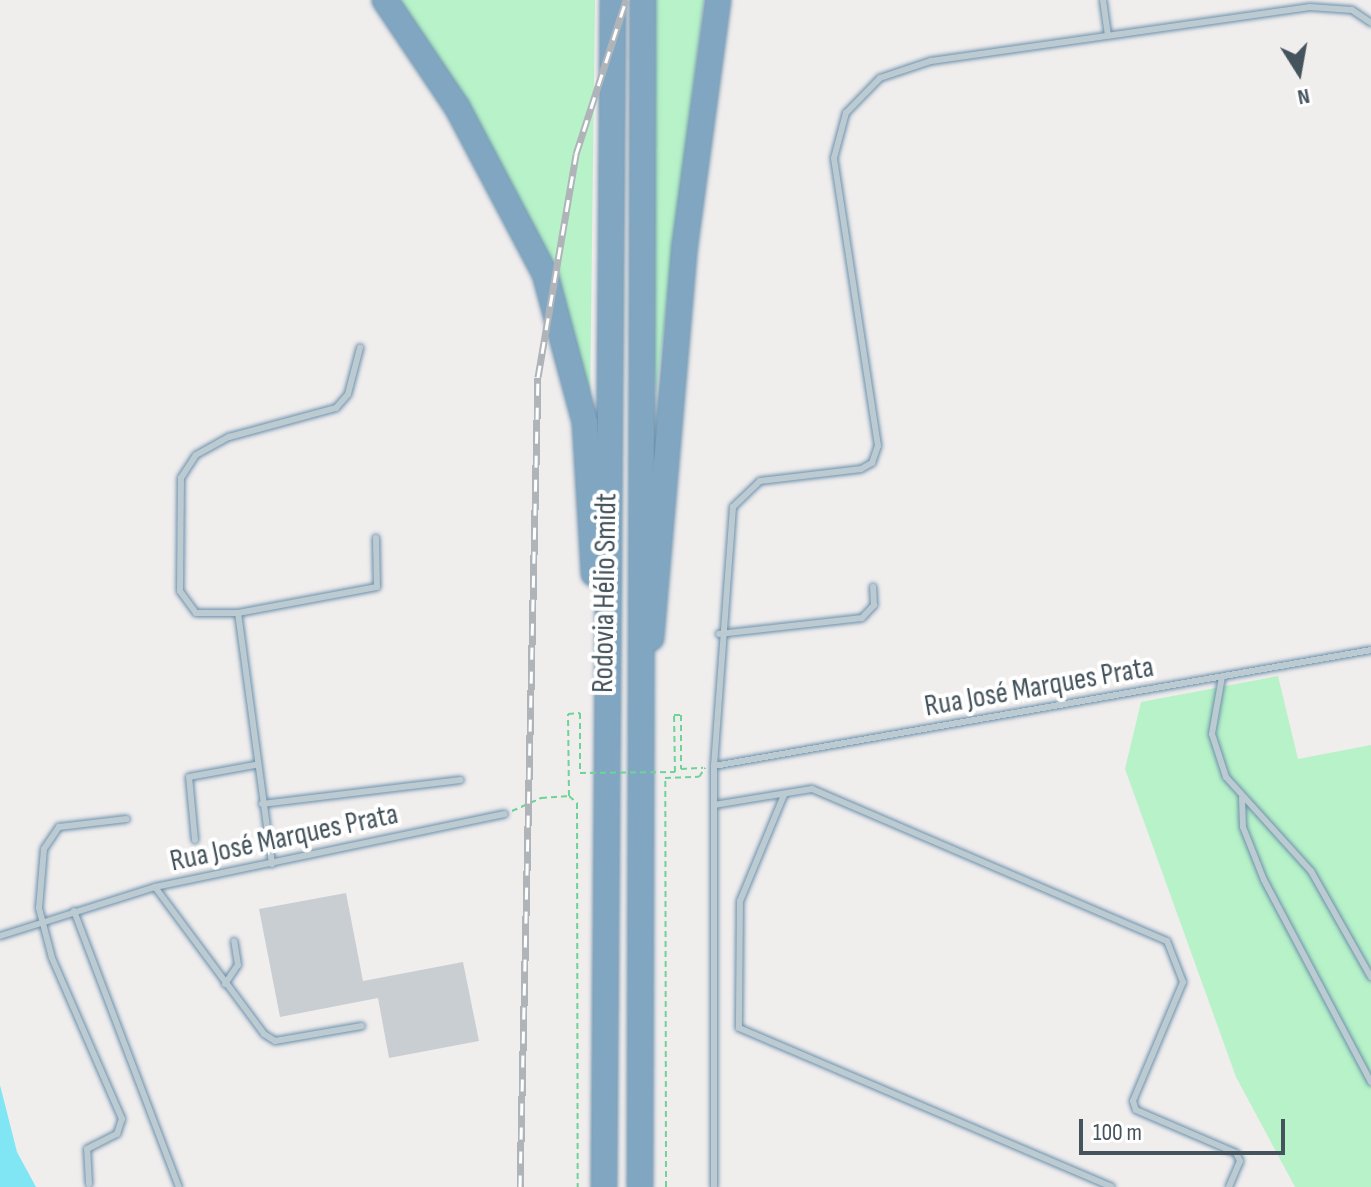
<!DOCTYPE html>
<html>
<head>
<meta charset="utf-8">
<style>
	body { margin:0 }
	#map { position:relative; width:1371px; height:1187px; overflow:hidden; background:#f0eded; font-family:"Sofia Sans Condensed",sans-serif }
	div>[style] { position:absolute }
	.green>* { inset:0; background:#b7f2c8 }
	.water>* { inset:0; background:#81e6f3 }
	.building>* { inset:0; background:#c9ced3 }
	.path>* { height:2px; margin-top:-1px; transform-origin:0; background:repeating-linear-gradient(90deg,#6dd396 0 6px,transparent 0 10px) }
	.roads { filter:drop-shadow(0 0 2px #6c91ac) drop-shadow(0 0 2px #6c91ac) }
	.service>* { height:6px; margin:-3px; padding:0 3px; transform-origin:3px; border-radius:3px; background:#bccad1 }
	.motorway>* { height:24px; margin:-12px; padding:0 12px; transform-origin:12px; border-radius:12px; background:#81a6c1 }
	.rail>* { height:7px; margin-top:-3.5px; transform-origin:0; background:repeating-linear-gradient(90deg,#fff 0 12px,#afb4b9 0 24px); box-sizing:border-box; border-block:2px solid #afb4b9 }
	.path-bridge>* { height:2px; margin-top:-1px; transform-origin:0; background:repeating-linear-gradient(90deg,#6dd396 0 6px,transparent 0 10px) }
	span { translate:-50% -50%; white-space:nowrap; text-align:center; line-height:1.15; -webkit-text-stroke:8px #fff; paint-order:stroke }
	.street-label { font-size:30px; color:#44535c }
	.north { position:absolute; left:1259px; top:32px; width:80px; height:80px; -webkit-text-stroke:6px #fff; paint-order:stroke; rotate:169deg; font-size:22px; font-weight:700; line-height:32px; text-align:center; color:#44535c }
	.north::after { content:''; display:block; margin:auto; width:28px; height:36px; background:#44535c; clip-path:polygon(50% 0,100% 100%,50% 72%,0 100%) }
	.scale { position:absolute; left:1079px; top:1119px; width:206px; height:36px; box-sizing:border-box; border:4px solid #44535c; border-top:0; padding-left:10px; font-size:24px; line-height:28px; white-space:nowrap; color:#44535c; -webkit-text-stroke:6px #fff; paint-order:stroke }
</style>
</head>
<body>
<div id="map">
	<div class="green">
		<i style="clip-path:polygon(392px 0,595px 0,590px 403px,577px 352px)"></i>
		<i style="clip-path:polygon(652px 0,704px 0,656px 394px,647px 275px)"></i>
		<i style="clip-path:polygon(1278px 676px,1298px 759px,1371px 745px,1371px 1187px,1295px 1187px,1236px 1077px,1125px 769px,1141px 702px)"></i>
	</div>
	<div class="water">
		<i style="clip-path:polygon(0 1085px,17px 1152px,36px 1187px,0 1187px)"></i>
	</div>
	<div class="building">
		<i style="clip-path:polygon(346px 893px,363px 981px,463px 962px,479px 1041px,389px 1058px,378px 998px,280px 1017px,259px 909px)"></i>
	</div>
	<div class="path">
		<i style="left:512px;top:811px;width:32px;rotate:-24deg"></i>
		<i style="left:541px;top:798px;width:28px;rotate:-4deg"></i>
		<i style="left:569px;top:796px;width:11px;rotate:41deg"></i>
		<i style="left:577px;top:803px;width:384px;rotate:89.9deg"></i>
		<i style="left:666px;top:1187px;width:409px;rotate:-90.1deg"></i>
		<i style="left:665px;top:778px;width:34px;rotate:-2deg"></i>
		<i style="left:699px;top:777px;width:11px;rotate:-56deg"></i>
	</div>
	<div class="roads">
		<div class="service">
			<i style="left:1103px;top:0;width:36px;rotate:82deg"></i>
			<i style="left:238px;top:613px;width:141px;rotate:-10.6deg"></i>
			<i style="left:377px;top:587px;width:49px;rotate:-91.2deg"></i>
			<i style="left:719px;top:634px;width:144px;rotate:-6.4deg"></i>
			<i style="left:862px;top:618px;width:18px;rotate:-47deg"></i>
			<i style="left:874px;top:605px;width:18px;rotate:-93deg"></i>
			<i style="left:1222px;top:677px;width:58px;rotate:100deg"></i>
			<i style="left:1212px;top:734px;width:45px;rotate:72deg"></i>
			<i style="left:1226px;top:777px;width:127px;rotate:47.9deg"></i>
			<i style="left:1311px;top:871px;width:122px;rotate:60.5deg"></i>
			<i style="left:714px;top:766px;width:667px;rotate:-10.01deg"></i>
			<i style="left:784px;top:795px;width:115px;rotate:112.5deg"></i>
			<i style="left:740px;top:901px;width:127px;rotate:90.5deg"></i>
			<i style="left:739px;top:1028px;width:405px;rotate:23.1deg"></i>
			<i style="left:1242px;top:798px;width:29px;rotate:88deg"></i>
			<i style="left:1243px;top:827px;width:57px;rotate:68.4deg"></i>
			<i style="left:1264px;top:880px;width:229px;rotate:62.1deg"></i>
			<i style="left:262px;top:804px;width:200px;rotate:-6.9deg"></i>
			<i style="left:714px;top:805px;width:99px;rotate:-9.3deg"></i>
			<i style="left:812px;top:789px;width:386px;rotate:23.2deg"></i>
			<i style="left:1167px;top:941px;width:44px;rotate:68.7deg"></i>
			<i style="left:1183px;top:982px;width:129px;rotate:112.8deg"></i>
			<i style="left:1133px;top:1101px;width:9px;rotate:72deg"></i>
			<i style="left:1136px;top:1110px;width:109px;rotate:23.3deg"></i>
			<i style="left:1236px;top:1153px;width:9px;rotate:63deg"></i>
			<i style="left:1240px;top:1161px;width:28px;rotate:113deg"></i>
			<i style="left:195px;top:840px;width:63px;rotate:-95.4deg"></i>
			<i style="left:189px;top:777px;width:67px;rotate:-10.3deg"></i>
			<i style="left:272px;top:864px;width:253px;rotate:-97.7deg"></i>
			<i style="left:238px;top:613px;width:42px;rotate:180deg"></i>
			<i style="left:196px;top:613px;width:27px;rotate:-126deg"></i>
			<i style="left:180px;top:591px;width:113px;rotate:-89.5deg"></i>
			<i style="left:181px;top:478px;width:27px;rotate:-57deg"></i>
			<i style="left:196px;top:455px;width:38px;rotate:-29deg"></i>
			<i style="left:229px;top:437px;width:111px;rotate:-15.2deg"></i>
			<i style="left:336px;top:408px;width:18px;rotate:-49deg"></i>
			<i style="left:348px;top:394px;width:48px;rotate:-75.4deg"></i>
			<i style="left:155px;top:887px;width:183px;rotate:53.4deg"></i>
			<i style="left:264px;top:1034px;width:13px;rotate:32deg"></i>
			<i style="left:275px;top:1041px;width:88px;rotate:-9.8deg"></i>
			<i style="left:74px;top:911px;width:295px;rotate:69.2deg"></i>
			<i style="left:0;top:936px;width:163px;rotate:-17.5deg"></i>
			<i style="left:155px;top:887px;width:357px;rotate:-11.8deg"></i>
			<i style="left:225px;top:984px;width:23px;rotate:-56deg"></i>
			<i style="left:238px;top:965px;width:24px;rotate:-99deg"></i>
			<i style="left:89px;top:1184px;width:35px;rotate:-93deg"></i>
			<i style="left:87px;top:1149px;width:34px;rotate:-27deg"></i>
			<i style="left:117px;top:1134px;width:16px;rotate:-72deg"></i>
			<i style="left:122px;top:1119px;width:176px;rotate:-113.5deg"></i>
			<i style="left:52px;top:958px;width:52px;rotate:-104.6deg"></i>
			<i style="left:39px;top:908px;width:59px;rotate:-85.2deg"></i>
			<i style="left:44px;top:849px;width:27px;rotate:-56deg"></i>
			<i style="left:59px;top:827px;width:68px;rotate:-6.7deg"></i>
			<i style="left:714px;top:1187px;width:421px;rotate:-90deg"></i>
			<i style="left:714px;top:766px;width:260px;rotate:-85.8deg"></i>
			<i style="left:733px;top:507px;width:37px;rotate:-44deg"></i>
			<i style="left:760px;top:481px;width:102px;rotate:-6.8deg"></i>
			<i style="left:861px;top:469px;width:13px;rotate:-29deg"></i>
			<i style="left:872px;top:463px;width:18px;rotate:-71deg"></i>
			<i style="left:878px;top:446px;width:291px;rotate:-98.7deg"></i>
			<i style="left:834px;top:158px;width:47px;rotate:-75.1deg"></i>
			<i style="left:846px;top:113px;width:49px;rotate:-45.8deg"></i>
			<i style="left:880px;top:78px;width:54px;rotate:-18.4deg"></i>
			<i style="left:931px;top:61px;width:383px;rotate:-8.1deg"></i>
			<i style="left:1310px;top:7px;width:42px;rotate:4.1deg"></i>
			<i style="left:1352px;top:10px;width:23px;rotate:34deg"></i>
		</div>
		<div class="motorway">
			<i style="left:385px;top:0;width:129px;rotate:56.1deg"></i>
			<i style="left:457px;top:107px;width:189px;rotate:62.2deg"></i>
			<i style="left:545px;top:274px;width:153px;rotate:74.9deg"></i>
			<i style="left:585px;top:422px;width:152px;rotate:86.6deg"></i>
			<i style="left:651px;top:638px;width:395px;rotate:-85.1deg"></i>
			<i style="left:685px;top:244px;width:246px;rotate:-82.3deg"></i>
			<i style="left:604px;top:1187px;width:1187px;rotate:-89.57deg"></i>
			<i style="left:640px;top:1187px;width:1187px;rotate:-89.86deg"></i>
		</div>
	</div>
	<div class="rail">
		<i style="left:520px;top:1187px;width:810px;rotate:-88.73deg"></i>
		<i style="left:538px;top:377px;width:226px;rotate:-80.3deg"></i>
		<i style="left:576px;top:154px;width:162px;rotate:-72deg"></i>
	</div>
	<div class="path-bridge">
		<i style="left:569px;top:796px;width:82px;rotate:-90.7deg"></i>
		<i style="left:568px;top:714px;width:12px;rotate:-5deg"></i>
		<i style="left:580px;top:713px;width:60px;rotate:90deg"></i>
		<i style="left:580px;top:773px;width:95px;rotate:-0.6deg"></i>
		<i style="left:675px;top:772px;width:57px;rotate:-91deg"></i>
		<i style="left:674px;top:715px;width:7px"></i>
		<i style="left:681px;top:715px;width:54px;rotate:90deg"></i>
		<i style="left:681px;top:769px;width:22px;rotate:-3deg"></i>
	</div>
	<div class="street-label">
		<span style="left:605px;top:593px;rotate:-89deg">Rodovia Hélio Smidt</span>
		<span style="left:1039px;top:687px;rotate:-10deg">Rua José Marques Prata</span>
		<span style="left:284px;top:838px;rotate:-12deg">Rua José Marques Prata</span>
	</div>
	<div class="north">N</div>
	<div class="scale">100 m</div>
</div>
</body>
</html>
